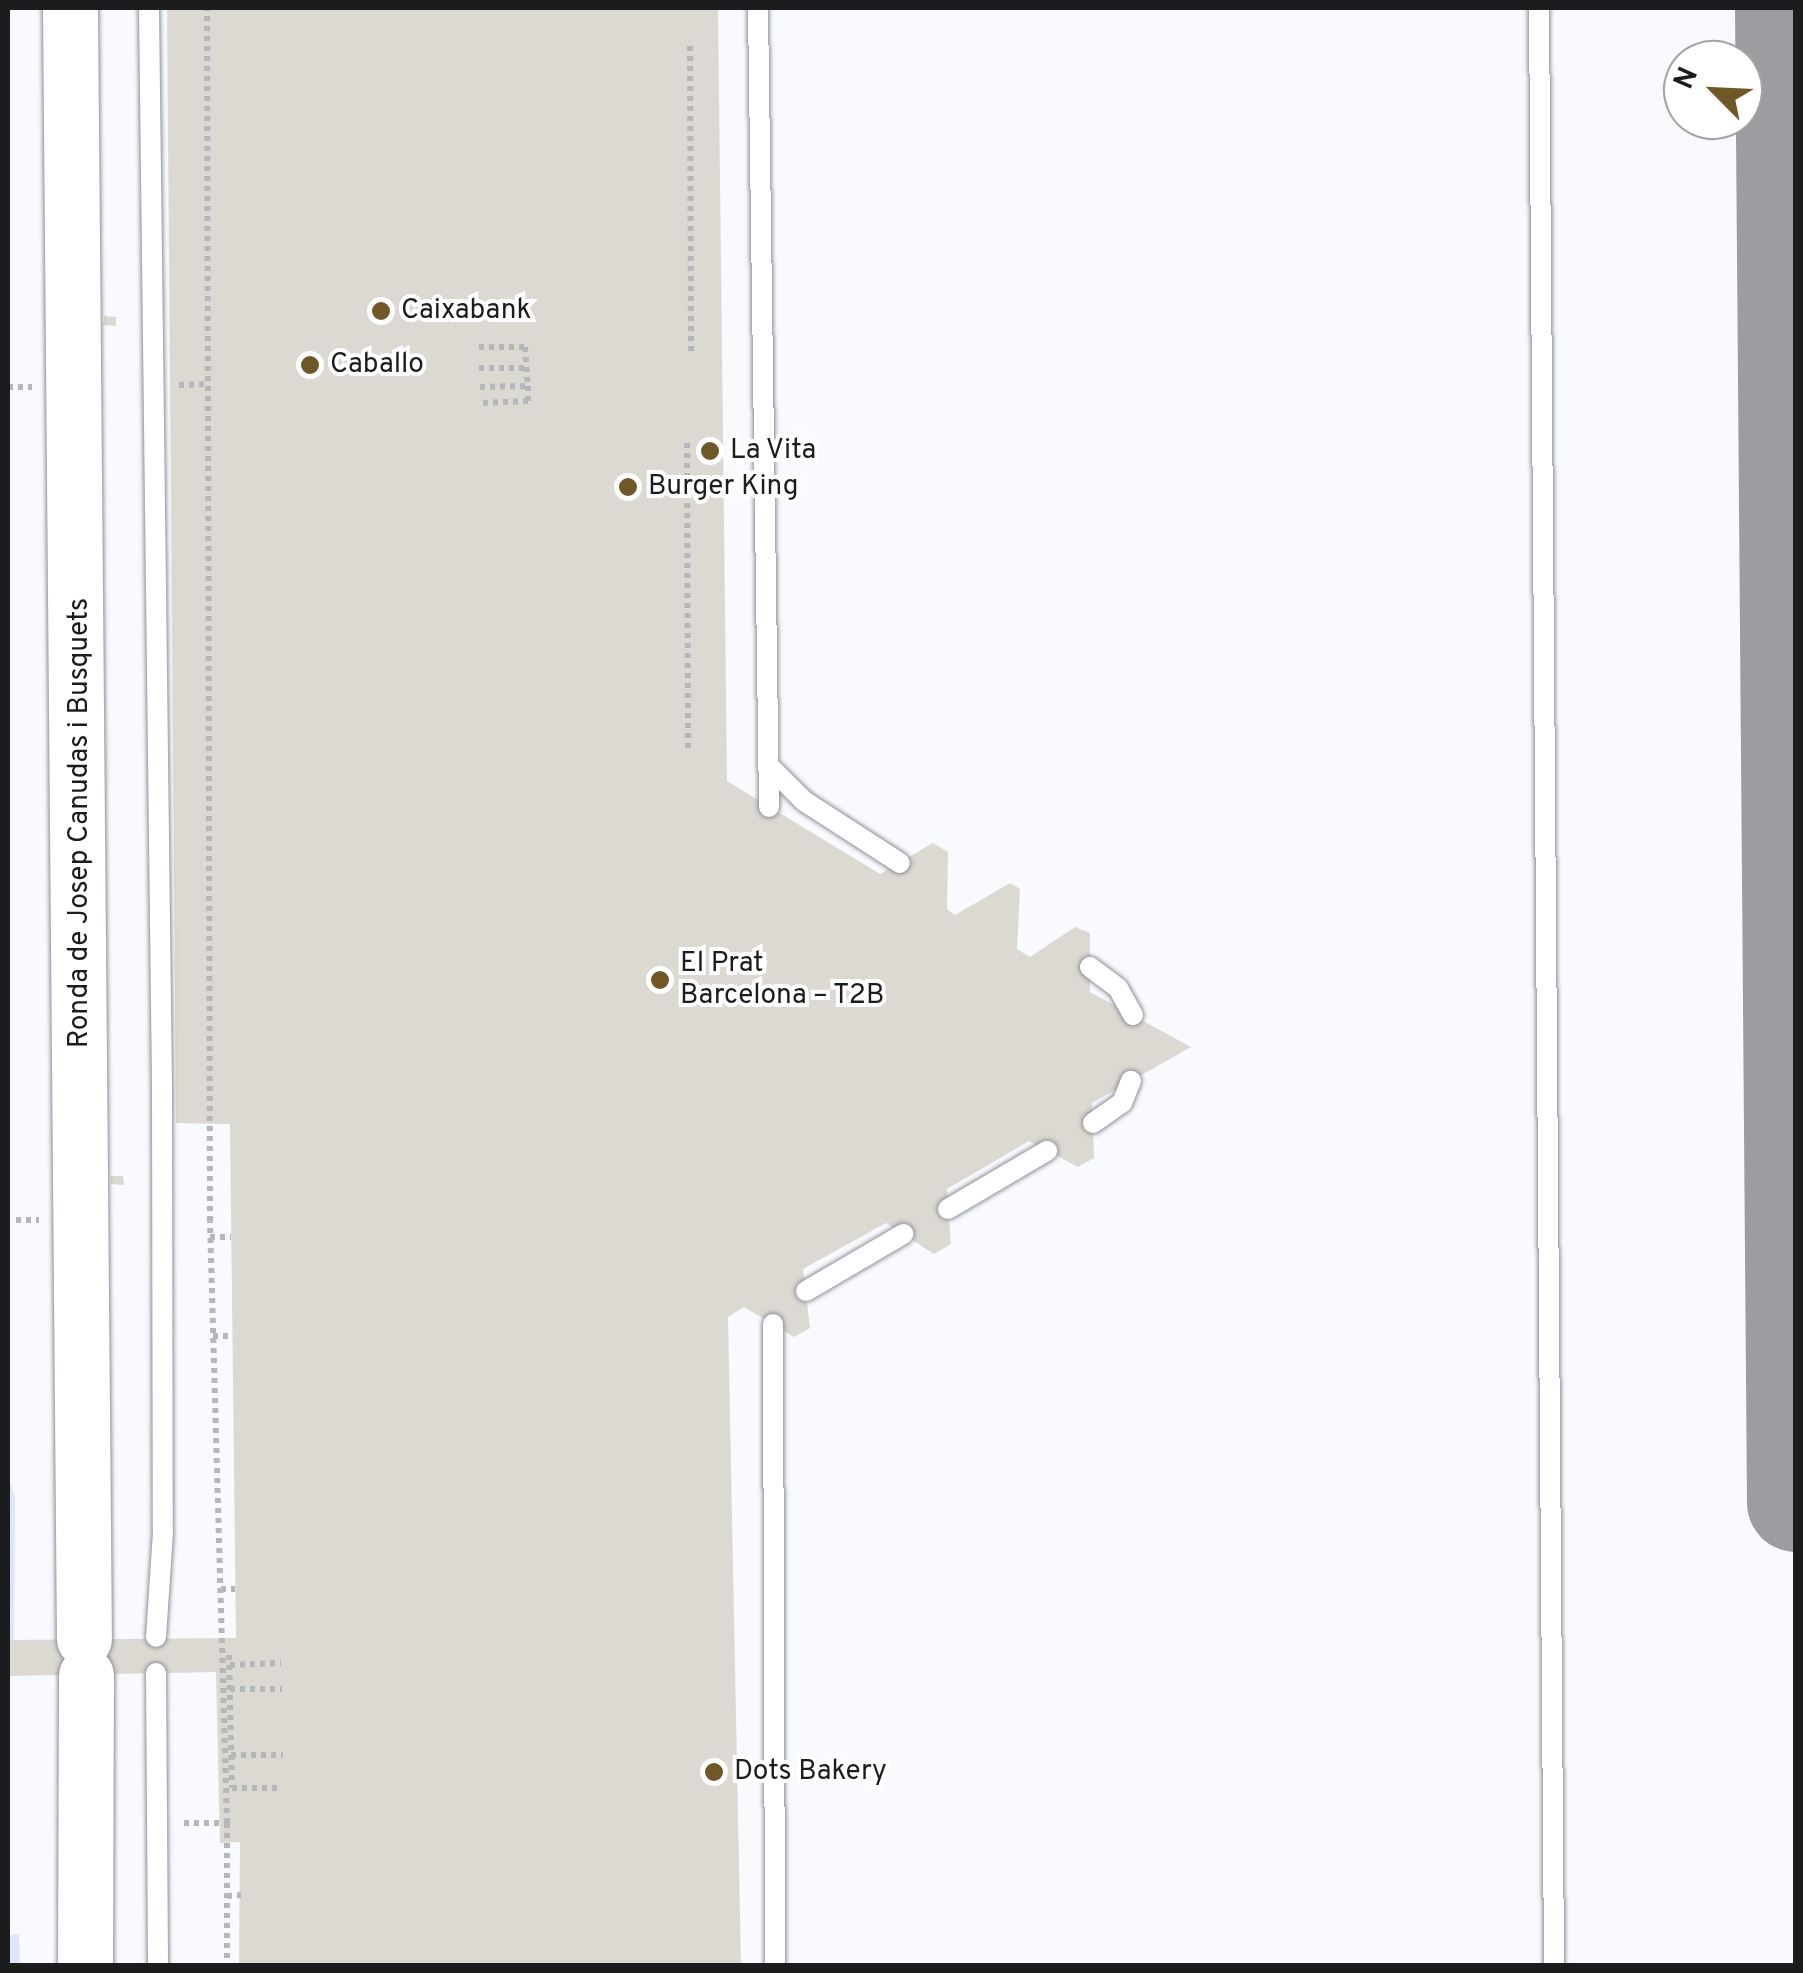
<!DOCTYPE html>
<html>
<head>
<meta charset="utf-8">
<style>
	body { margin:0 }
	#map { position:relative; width:1803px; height:1973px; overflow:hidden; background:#f8fafe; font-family:Overpass,sans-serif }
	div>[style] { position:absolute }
	.green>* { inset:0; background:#dce5fb }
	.taxiway>* { height:98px; margin:-49px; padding:0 49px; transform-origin:49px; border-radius:49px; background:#9c9da0 }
	.building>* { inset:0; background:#dcd8d2 }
	.path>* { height:6px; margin-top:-3px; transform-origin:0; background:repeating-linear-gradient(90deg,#b6b7bb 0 5px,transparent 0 10px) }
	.roads { filter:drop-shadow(0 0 2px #8d9096) drop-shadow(0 0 2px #8d9096) }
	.service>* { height:20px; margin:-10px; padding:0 10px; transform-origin:10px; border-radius:10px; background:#fff }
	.primary>* { height:55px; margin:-27.5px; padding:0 27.5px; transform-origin:27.5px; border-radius:27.5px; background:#fff }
	.dots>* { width:28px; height:28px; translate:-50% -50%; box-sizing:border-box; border:5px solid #fff; border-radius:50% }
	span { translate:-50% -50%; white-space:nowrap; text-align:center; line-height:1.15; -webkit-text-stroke:8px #fff; paint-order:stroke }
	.poi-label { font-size:28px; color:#1b1c1e }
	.left { translate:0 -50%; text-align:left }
	.street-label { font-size:28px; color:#1b1c1e }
	.frame { position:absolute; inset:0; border:10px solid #1b1c1e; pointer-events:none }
	.north { position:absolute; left:1663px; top:40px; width:100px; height:100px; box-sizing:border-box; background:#fff; border:2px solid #a4a4a5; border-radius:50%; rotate:294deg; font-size:28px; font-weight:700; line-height:40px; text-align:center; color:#1b1c1e }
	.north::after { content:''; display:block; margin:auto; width:35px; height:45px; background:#705728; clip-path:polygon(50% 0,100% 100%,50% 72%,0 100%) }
</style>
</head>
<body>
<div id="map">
	<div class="green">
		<i style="clip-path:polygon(8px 1476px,15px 1498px,14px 1640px,8px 1640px)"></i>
		<i style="clip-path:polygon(19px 1934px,20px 1965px,8px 1965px,8px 1935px)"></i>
	</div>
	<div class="taxiway">
		<i style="left:1784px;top:8px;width:1495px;rotate:89.54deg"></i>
	</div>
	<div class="building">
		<i style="clip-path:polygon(167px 8px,718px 8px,727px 781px,880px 874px,933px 843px,948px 852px,947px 909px,955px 915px,1010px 883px,1020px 889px,1017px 949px,1030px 957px,1075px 927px,1090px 933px,1090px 992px,1191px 1047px,1092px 1103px,1094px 1158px,1078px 1167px,1029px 1141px,947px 1189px,951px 1244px,934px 1254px,886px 1223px,803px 1269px,810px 1328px,794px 1337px,744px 1307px,728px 1317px,741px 1966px,239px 1966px,240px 1842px,220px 1843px,216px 1672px,8px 1676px,8px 1640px,236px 1638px,230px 1124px,176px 1123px)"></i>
		<i style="clip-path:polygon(104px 316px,116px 317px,116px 326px,103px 325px)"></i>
		<i style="clip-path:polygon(111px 1176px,123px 1176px,124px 1185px,111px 1184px)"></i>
	</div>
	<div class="path">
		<i style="left:690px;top:46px;width:307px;rotate:89.8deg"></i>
		<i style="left:479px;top:347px;width:46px"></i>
		<i style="left:525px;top:347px;width:39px;rotate:86deg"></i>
		<i style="left:528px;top:386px;width:15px;rotate:90deg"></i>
		<i style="left:528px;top:401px;width:46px;rotate:177.5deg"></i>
		<i style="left:479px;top:368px;width:48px"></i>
		<i style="left:179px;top:385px;width:29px;rotate:-2deg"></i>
		<i style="left:8px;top:387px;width:24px"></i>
		<i style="left:480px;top:387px;width:48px;rotate:-1.2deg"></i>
		<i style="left:687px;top:443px;width:307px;rotate:89.8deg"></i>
		<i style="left:16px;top:1220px;width:23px"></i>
		<i style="left:210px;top:1237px;width:21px"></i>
		<i style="left:213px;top:1336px;width:20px"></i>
		<i style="left:221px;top:1589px;width:14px"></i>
		<i style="left:229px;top:1655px;width:133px;rotate:88.7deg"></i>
		<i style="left:232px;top:1788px;width:50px"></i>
		<i style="left:230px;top:1665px;width:51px;rotate:-2.2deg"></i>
		<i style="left:230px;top:1689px;width:52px"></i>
		<i style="left:231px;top:1755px;width:52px"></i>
		<i style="left:184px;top:1823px;width:43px"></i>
		<i style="left:227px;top:1823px;width:602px;rotate:-91.62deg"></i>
		<i style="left:210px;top:1221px;width:1213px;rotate:-90.14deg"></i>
		<i style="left:227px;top:1823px;width:143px;rotate:90deg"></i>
		<i style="left:227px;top:1896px;width:14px;rotate:-4deg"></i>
	</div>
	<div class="roads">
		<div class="service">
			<i style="left:149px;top:8px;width:1080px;rotate:89.31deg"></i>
			<i style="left:162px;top:1088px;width:444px;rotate:89.9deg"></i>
			<i style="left:163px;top:1532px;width:105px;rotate:93.8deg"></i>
			<i style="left:758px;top:8px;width:799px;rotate:89.21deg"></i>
			<i style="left:1539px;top:8px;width:1958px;rotate:89.56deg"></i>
			<i style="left:769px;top:766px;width:49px;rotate:45deg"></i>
			<i style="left:804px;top:801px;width:114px;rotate:32.9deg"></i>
			<i style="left:1090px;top:967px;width:35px;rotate:37deg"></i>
			<i style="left:1118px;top:988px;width:31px;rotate:61deg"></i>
			<i style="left:1093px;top:1123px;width:35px;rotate:-35deg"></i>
			<i style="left:1122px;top:1103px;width:24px;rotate:-68deg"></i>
			<i style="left:948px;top:1209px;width:115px;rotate:-30.4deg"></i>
			<i style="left:806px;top:1291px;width:113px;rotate:-30.4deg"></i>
			<i style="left:773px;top:1324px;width:642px;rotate:89.82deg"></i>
			<i style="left:156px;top:1673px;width:293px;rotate:89.6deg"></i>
		</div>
		<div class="primary">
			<i style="left:70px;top:8px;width:1631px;rotate:89.51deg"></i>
			<i style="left:85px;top:1966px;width:291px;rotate:-89.8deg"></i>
		</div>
	</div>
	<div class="dots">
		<i style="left:381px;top:311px;background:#705728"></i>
		<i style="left:310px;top:365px;background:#705728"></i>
		<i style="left:710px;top:451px;background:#705728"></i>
		<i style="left:628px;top:487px;background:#705728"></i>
		<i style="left:660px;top:980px;background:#705728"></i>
		<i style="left:714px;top:1772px;background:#705728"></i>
	</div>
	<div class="poi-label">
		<span class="left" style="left:401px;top:311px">Caixabank</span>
		<span class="left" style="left:330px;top:365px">Caballo</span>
		<span class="left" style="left:730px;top:451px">La Vita</span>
		<span class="left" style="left:648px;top:487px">Burger King</span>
		<span class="left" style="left:680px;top:980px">El Prat<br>Barcelona – T2B</span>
		<span class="left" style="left:734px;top:1772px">Dots Bakery</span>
	</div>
	<div class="street-label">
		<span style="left:80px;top:823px;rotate:-90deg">Ronda de Josep Canudas i Busquets</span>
	</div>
	<div class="frame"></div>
	<div class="north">N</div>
</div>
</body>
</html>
